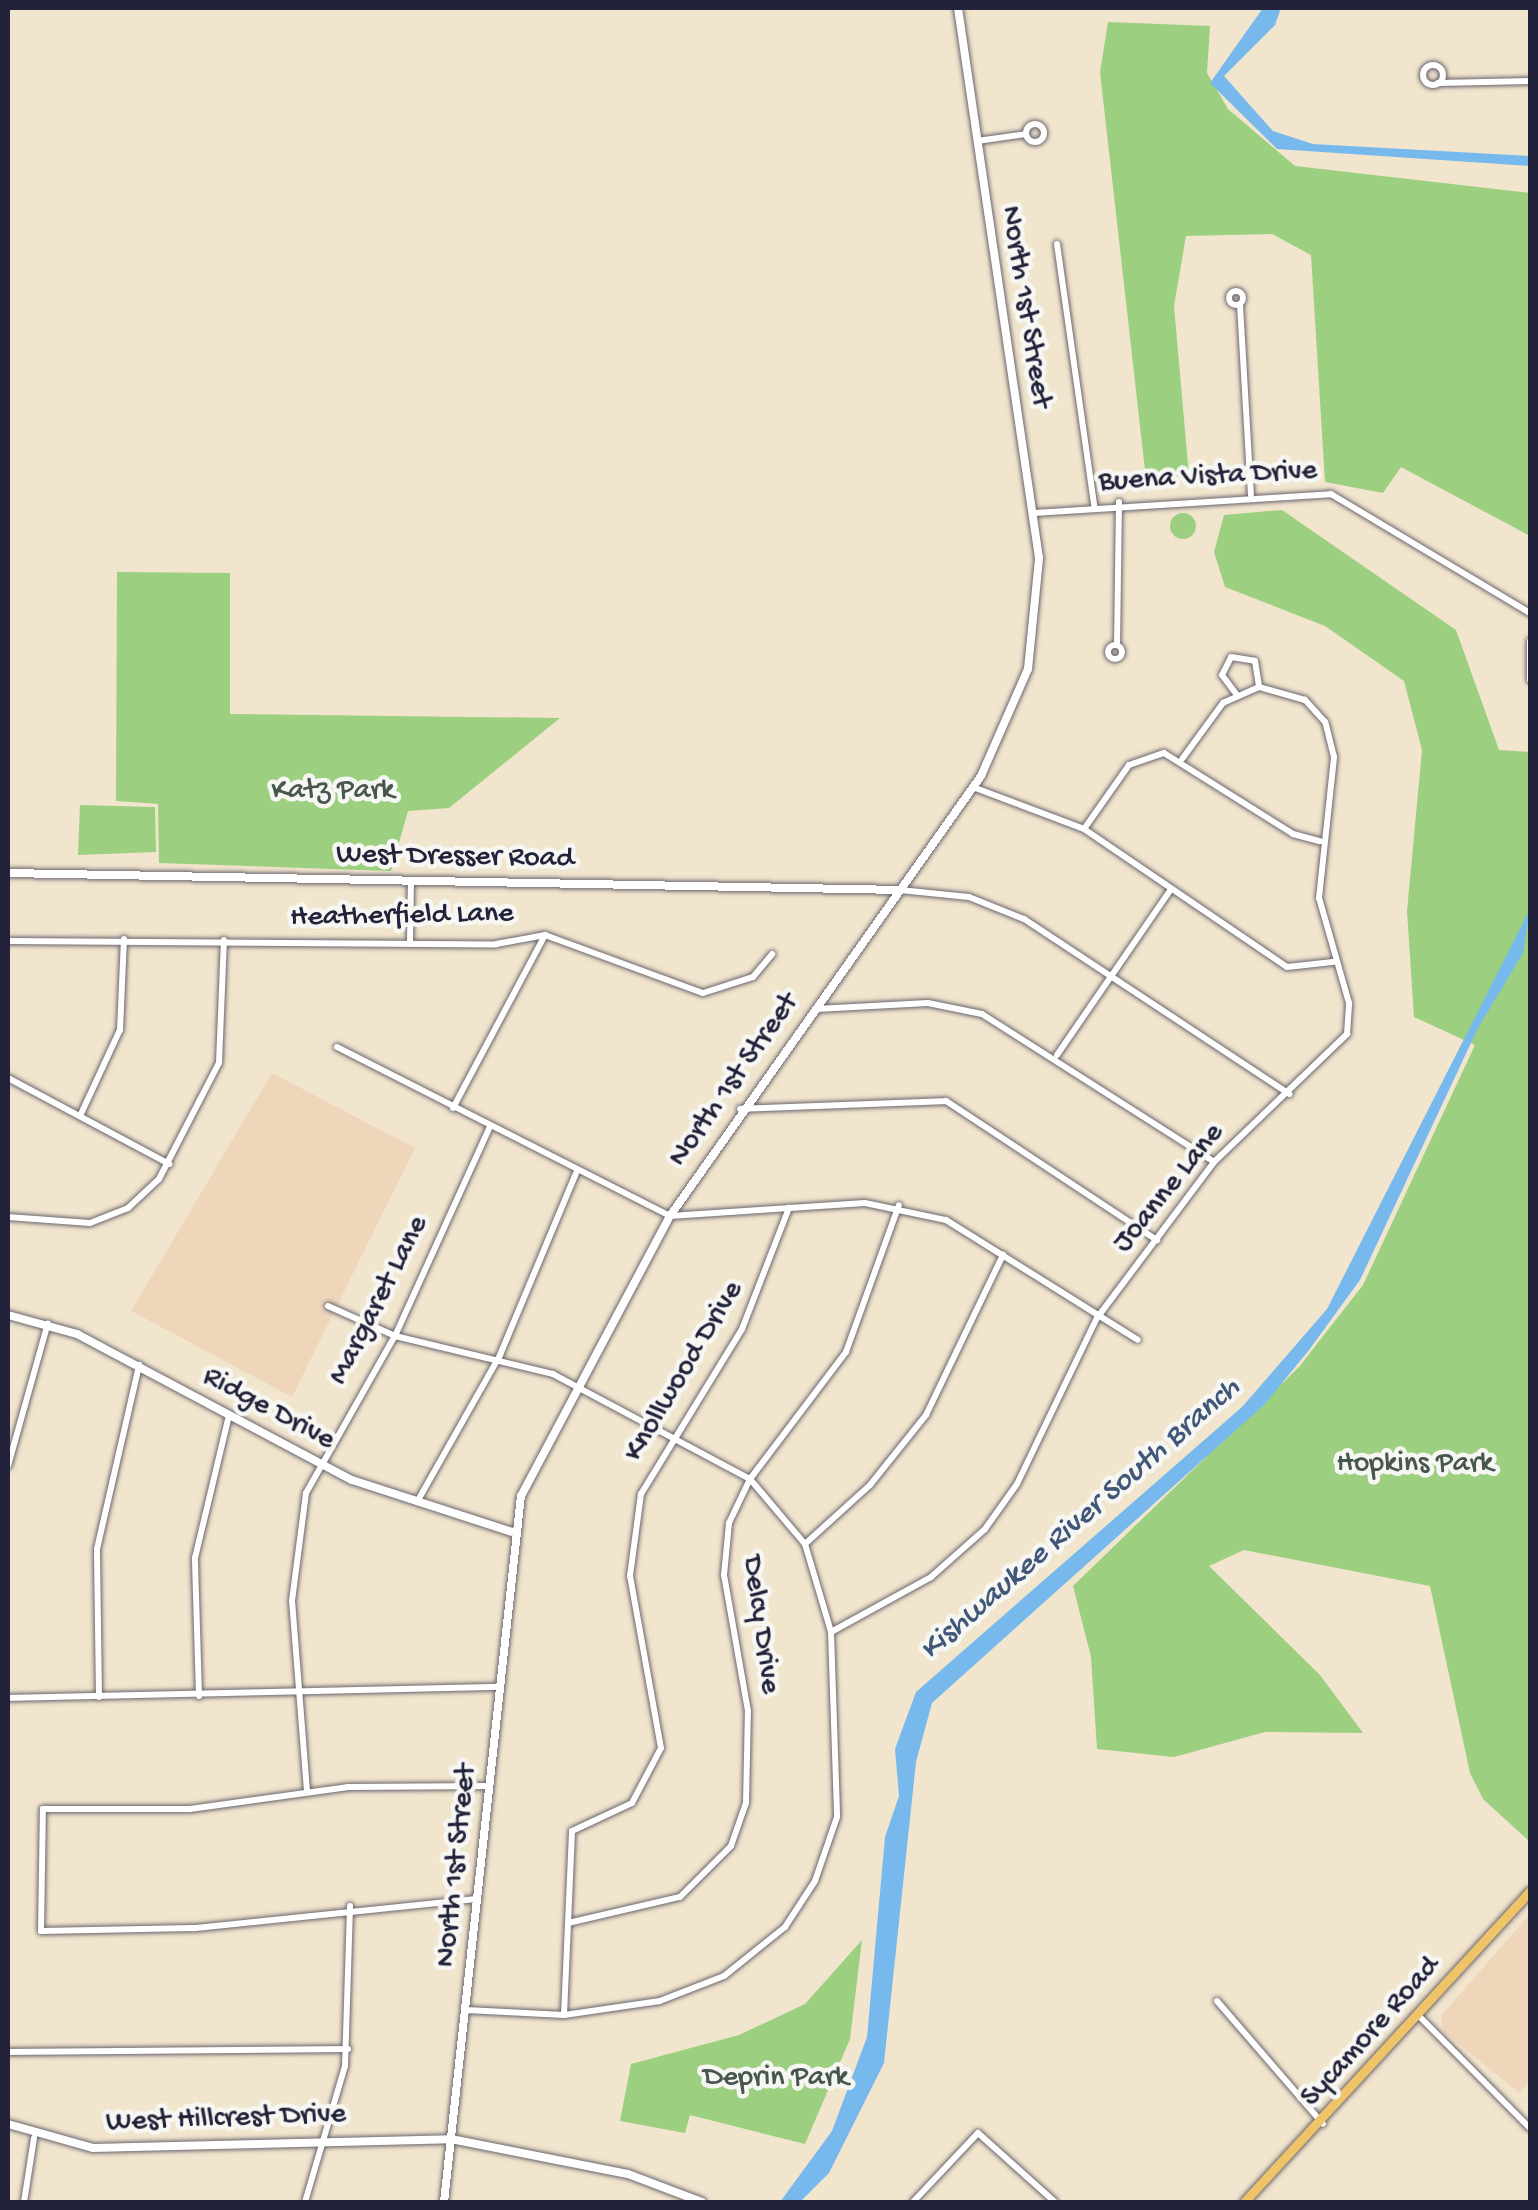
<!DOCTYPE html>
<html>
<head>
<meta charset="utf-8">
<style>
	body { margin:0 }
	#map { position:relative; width:1538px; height:2210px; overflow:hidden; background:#f2e5ce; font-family:"Gochi Hand",sans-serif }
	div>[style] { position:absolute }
	.built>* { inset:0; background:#efd6bb }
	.green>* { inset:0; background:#9ccf7f }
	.round { border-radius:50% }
	.water>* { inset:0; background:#77b9ec }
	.roads { filter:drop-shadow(0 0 2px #6b666e) drop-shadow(0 0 2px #6b666e) }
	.minor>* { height:6px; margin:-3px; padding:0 3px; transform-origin:3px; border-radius:3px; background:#fff }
	.minor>.ring { margin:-3px; padding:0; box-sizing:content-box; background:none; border:6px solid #fff; border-radius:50% }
	.tertiary>* { height:8px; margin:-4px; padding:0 4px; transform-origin:4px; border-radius:4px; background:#fff }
	.primary>* { height:9px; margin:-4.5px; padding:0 4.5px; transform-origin:4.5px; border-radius:4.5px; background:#efc469 }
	span { translate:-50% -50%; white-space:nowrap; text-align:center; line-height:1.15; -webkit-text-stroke:9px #f6f6f2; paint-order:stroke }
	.street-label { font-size:30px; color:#22223b }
	.park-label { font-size:30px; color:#47564f }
	.water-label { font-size:32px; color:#405779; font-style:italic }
	.frame { position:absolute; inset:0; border:10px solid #22223b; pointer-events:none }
</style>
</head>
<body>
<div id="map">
	<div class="built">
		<i style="clip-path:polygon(272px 1073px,415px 1148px,292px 1397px,131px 1311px)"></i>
		<i style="clip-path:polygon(1530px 1914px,1530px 2081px,1519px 2093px,1443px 2031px,1441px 2016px)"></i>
	</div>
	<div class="green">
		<i style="clip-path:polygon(1108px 22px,1210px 26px,1207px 73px,1228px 109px,1295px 166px,1530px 193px,1530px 536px,1401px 467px,1383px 493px,1325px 482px,1311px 255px,1272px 234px,1186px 236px,1174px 306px,1189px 476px,1146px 479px,1100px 72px)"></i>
		<i style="clip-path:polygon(1282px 510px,1456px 630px,1499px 750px,1530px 752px,1530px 1842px,1483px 1799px,1470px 1773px,1430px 1586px,1244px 1550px,1209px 1566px,1320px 1675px,1363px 1733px,1265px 1732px,1174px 1757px,1097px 1749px,1091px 1657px,1073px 1586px,1299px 1367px,1363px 1285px,1475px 1045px,1414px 1017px,1407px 911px,1422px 750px,1404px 681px,1325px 626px,1225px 587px,1214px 552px,1224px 515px)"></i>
		<i class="round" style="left:1170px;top:513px;width:26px;height:26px"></i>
		<i style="clip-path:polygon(117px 572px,230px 573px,230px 714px,560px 718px,449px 808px,408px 811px,391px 871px,159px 863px,158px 804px,116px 801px)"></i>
		<i style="clip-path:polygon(80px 805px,155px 807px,156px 852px,78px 855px)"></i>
		<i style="clip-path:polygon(862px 1940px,850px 2039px,805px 2144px,690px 2115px,685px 2133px,620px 2121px,631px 2064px,739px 2035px,805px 2004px)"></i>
	</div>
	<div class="water">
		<i style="clip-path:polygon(1263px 8px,1281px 8px,1275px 25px,1224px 76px,1273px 131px,1313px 144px,1530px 156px,1530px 166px,1277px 149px,1210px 83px)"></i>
		<i style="clip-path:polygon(1530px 909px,1523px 953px,1478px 1028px,1360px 1280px,1309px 1350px,1264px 1405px,932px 1703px,916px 1762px,884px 2063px,829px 2173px,800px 2202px,780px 2202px,832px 2131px,867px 2037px,885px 1837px,899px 1796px,895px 1749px,916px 1692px,1242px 1407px,1327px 1309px)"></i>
	</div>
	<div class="roads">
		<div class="minor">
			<i class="ring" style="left:1423px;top:65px;width:14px;height:14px"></i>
			<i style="left:1438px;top:83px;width:92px;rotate:-1.2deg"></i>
			<i class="ring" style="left:1026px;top:124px;width:12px;height:12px"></i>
			<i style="left:977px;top:141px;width:49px;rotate:-8.1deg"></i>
			<i style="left:1057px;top:244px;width:264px;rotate:81.9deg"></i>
			<i class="ring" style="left:1229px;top:291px;width:8px;height:8px"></i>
			<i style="left:1240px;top:305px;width:190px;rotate:86.7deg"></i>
			<i style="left:1033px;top:513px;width:299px;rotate:-3.6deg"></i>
			<i style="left:1331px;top:494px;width:232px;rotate:30.9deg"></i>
			<i style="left:1530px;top:641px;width:39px;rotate:90deg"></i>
			<i style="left:1117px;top:645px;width:143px;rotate:-89.2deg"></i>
			<i class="ring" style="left:1108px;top:645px;width:8px;height:8px"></i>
			<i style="left:1237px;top:695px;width:25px;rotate:-127deg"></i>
			<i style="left:1222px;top:675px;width:20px;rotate:-63deg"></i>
			<i style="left:1231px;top:657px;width:24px;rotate:9deg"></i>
			<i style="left:1255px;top:661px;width:26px;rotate:81deg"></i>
			<i style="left:973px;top:787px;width:119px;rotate:20.7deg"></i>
			<i style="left:1084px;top:829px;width:245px;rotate:34.2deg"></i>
			<i style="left:1287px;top:967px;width:46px;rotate:-6.2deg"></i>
			<i style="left:1084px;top:829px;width:78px;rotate:-54.9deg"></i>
			<i style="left:1129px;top:765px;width:37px;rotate:-19deg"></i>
			<i style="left:1164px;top:753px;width:152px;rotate:32.1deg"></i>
			<i style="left:1293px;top:834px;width:28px;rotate:15deg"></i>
			<i style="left:900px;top:890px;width:69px;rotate:5.8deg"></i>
			<i style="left:969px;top:897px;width:59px;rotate:21.8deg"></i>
			<i style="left:1024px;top:919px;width:318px;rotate:33.4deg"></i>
			<i style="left:8px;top:941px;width:488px;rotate:0.4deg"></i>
			<i style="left:496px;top:944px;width:50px;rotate:-10.4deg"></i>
			<i style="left:545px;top:935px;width:168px;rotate:20.2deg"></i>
			<i style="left:703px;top:993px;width:52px;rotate:-17.7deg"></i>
			<i style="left:753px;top:977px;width:30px;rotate:-50deg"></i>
			<i style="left:410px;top:942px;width:62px;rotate:-89.1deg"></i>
			<i style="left:816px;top:1009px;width:112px;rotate:-3.1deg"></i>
			<i style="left:928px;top:1003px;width:55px;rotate:11.5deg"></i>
			<i style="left:982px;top:1014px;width:275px;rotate:32.5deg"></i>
			<i style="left:337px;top:1047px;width:373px;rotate:26.9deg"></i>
			<i style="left:670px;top:1216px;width:195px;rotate:-3.8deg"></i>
			<i style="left:865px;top:1203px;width:83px;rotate:11.9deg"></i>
			<i style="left:946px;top:1220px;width:226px;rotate:32deg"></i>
			<i style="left:1057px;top:1055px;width:201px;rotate:-55.5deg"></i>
			<i style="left:8px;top:1078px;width:183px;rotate:28.1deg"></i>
			<i style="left:453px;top:1108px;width:196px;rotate:-62deg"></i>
			<i style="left:740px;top:1109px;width:206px;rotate:-2.2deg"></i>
			<i style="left:946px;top:1101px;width:253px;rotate:33.4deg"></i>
			<i style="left:80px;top:1116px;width:95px;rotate:-65.1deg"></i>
			<i style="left:120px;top:1030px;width:91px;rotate:-87.5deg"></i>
			<i style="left:8px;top:1217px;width:82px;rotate:4.2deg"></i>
			<i style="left:90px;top:1223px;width:41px;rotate:-21.5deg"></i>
			<i style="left:128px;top:1208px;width:42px;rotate:-43.1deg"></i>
			<i style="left:159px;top:1179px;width:131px;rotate:-62.7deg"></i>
			<i style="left:219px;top:1063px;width:123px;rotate:-87.7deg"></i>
			<i style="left:328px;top:1306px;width:73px;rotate:24.1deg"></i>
			<i style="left:395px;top:1336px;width:163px;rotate:13.5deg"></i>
			<i style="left:553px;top:1374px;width:223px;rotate:28.1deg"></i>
			<i style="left:750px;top:1479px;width:85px;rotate:49.8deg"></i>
			<i style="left:805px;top:1544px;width:92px;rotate:73.5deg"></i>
			<i style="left:831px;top:1632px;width:185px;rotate:88.1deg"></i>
			<i style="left:837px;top:1817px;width:68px;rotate:109deg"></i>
			<i style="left:815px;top:1881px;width:55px;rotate:123.1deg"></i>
			<i style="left:785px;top:1927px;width:78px;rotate:141.2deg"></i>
			<i style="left:724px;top:1976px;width:69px;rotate:158.7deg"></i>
			<i style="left:660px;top:2001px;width:97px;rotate:171.7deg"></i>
			<i style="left:564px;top:2015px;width:98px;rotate:-177.1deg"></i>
			<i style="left:8px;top:1466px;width:148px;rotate:-74.4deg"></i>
			<i style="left:417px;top:1502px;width:169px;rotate:-60.5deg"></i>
			<i style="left:500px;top:1355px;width:197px;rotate:-67.3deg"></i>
			<i style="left:805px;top:1544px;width:88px;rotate:-42.2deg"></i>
			<i style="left:870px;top:1485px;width:90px;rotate:-51.3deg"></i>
			<i style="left:926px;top:1415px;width:178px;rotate:-64.3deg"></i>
			<i style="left:831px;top:1632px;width:114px;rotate:-28.8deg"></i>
			<i style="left:931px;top:1577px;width:72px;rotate:-41.6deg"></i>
			<i style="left:985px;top:1529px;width:55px;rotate:-54.6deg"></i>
			<i style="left:1017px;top:1484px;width:184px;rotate:-64.3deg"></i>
			<i style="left:1097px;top:1318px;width:195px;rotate:-53.1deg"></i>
			<i style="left:1214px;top:1162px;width:185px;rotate:-43.9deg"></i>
			<i style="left:1347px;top:1034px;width:31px;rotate:-86deg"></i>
			<i style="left:1349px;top:1003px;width:109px;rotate:-105.9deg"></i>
			<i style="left:1319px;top:898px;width:142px;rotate:-83.9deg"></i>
			<i style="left:1334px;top:757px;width:36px;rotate:-104deg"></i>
			<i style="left:1325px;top:722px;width:30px;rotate:-132deg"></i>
			<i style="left:1305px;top:700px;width:48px;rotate:-164.2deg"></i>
			<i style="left:1259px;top:687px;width:39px;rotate:156deg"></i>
			<i style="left:1223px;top:703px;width:69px;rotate:126.2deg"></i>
			<i style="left:199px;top:1696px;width:138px;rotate:-91.7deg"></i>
			<i style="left:195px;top:1558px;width:147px;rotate:-76.6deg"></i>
			<i style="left:99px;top:1697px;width:148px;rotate:-90.8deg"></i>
			<i style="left:97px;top:1549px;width:189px;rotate:-77.1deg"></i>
			<i style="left:8px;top:1698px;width:491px;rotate:-1.3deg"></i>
			<i style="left:307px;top:1791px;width:191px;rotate:-94.5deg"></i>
			<i style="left:292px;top:1601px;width:109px;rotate:-82.6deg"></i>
			<i style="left:306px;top:1493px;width:180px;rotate:-60.5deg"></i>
			<i style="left:395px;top:1336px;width:230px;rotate:-65.6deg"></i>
			<i style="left:476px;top:1899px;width:284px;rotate:174.1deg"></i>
			<i style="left:193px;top:1928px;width:152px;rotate:178.9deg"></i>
			<i style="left:41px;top:1931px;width:122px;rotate:-89.1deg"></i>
			<i style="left:43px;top:1809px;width:147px"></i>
			<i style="left:190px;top:1809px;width:160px;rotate:-7.9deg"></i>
			<i style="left:348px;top:1787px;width:142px;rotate:-0.4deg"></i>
			<i style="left:568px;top:1923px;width:115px;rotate:-13.1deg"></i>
			<i style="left:680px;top:1897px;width:72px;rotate:-45deg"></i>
			<i style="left:731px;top:1846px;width:46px;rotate:-70.8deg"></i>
			<i style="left:746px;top:1803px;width:92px;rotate:-88.8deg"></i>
			<i style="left:748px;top:1711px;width:138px;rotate:-100deg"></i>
			<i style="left:724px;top:1575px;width:52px;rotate:-84.5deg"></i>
			<i style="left:729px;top:1523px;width:49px;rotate:-64.5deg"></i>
			<i style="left:750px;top:1479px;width:159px;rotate:-52.9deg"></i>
			<i style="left:846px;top:1352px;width:156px;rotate:-70.2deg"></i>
			<i style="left:1217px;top:2001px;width:162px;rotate:49.2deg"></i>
			<i style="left:564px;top:2015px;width:184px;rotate:-87.5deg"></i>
			<i style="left:572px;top:1831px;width:66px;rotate:-25deg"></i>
			<i style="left:632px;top:1803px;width:62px;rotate:-62.2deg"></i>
			<i style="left:661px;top:1748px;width:175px;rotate:-100.2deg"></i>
			<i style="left:630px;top:1576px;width:83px;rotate:-82.4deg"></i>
			<i style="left:641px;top:1494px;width:193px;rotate:-58.5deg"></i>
			<i style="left:742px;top:1329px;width:130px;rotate:-68.8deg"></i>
			<i style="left:1420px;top:2017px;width:156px;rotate:45.3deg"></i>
			<i style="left:8px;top:2052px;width:340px;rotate:-0.5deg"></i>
			<i style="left:24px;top:2202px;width:65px;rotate:-81.1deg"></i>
			<i style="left:305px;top:2202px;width:142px;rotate:-73.6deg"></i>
			<i style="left:345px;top:2066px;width:160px;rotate:-88.2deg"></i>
			<i style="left:913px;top:2202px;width:95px;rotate:-46.7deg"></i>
			<i style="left:978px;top:2133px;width:103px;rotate:41.9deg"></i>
		</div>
		<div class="tertiary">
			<i style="left:8px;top:873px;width:892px;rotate:1.09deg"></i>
			<i style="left:8px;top:1315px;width:72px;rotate:15.4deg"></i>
			<i style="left:77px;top:1334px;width:311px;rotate:28deg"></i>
			<i style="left:352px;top:1480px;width:168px;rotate:18deg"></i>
			<i style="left:8px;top:2124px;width:88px;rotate:15.8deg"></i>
			<i style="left:93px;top:2148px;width:358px;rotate:-1.4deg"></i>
			<i style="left:451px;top:2139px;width:180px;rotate:11.2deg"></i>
			<i style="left:628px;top:2174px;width:79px;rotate:20.7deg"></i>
			<i style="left:444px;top:2202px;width:710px;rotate:-83.78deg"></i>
			<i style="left:521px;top:1496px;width:317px;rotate:-62deg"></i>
			<i style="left:670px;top:1216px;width:539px;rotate:-54.75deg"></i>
			<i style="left:981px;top:776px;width:117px;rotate:-66.3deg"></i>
			<i style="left:1028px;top:669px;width:112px;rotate:-84.3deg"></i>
			<i style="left:1039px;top:558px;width:556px;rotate:-98.38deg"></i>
		</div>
		<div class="primary">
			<i style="left:1244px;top:2202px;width:423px;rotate:-47.4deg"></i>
		</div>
	</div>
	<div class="street-label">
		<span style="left:1024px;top:307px;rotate:81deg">North 1st Street</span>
		<span style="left:1208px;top:478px;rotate:-3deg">Buena Vista Drive</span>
		<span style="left:455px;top:858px;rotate:1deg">West Dresser Road</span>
		<span style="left:402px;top:917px;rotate:-1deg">Heatherfield Lane</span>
		<span style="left:735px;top:1081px;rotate:-55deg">North 1st Street</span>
		<span style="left:1170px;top:1189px;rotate:-51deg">Joanne Lane</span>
		<span style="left:380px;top:1301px;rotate:-63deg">Margaret Lane</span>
		<span style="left:685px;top:1372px;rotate:-59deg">Knollwood Drive</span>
		<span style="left:268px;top:1410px;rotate:28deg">Ridge Drive</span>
		<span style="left:759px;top:1625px;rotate:82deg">Delcy Drive</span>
		<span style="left:458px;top:1866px;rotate:-84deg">North 1st Street</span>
		<span style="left:1372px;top:2033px;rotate:-48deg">Sycamore Road</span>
		<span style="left:226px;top:2120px;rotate:-2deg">West Hillcrest Drive</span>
	</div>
	<div class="park-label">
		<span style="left:333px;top:792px">Katz Park</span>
		<span style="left:1415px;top:1465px">Hopkins Park</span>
		<span style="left:776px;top:2079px">Deprin Park</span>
	</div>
	<div class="water-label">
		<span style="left:1081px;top:1520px;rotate:-41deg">Kishwaukee River South Branch</span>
	</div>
	<div class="frame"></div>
</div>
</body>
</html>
